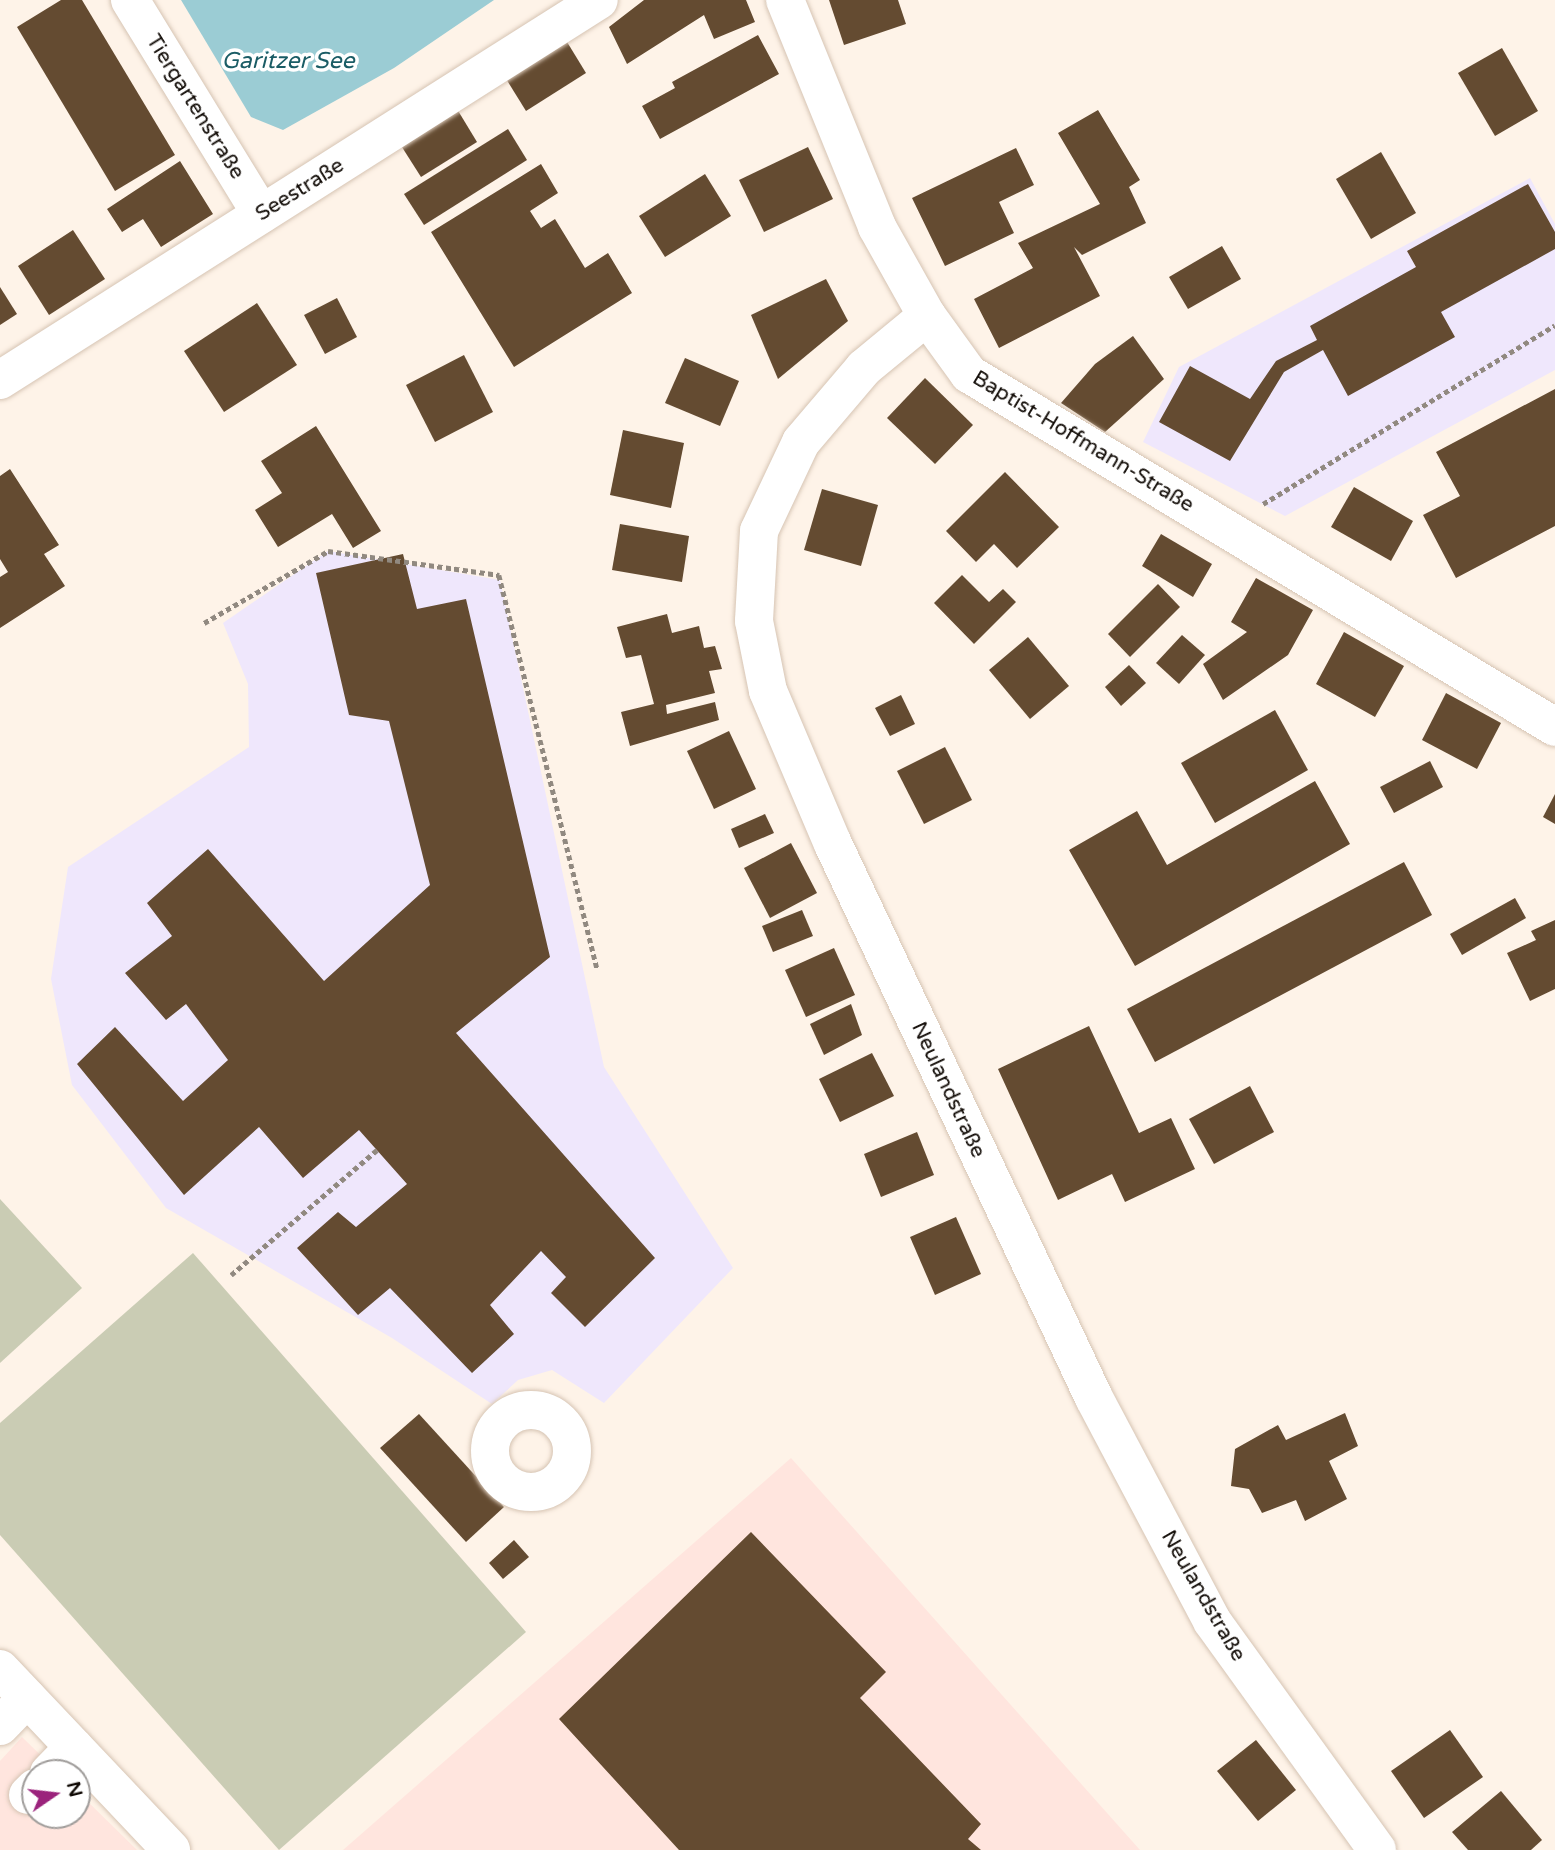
<!DOCTYPE html>
<html>
<head>
<meta charset="utf-8">
<style>
	body { margin:0 }
	#map { position:relative; width:1555px; height:1850px; overflow:hidden; background:#fef3e8; font-family:"Varela Round",sans-serif }
	div>[style] { position:absolute }
	.commercial>* { inset:0; background:#ffe5de }
	.education>* { inset:0; background:#efe7fc }
	.green>* { inset:0; background:#caccb4 }
	.water>* { inset:0; background:#9bccd4 }
	.building>* { inset:0; background:#644b31 }
	.path>* { height:4.5px; margin-top:-2.25px; transform-origin:0; background:repeating-linear-gradient(90deg,#918980 0 5px,transparent 0 8.5px) }
	.roads { filter:drop-shadow(0 0 2px #d6c4b3) drop-shadow(0 0 2px #d6c4b3) }
	.minor>* { height:38px; margin:-19px; padding:0 19px; transform-origin:19px; border-radius:19px; background:#fff }
	.minor>.ring { margin:-19px; padding:0; box-sizing:content-box; background:none; border:38px solid #fff; border-radius:50% }
	span { translate:-50% -50%; white-space:nowrap; text-align:center; line-height:1.15; -webkit-text-stroke:7px #fff; paint-order:stroke }
	.street-label { font-size:21px; color:#110b06 }
	.water-label { font-size:23px; color:#1a5c65; font-style:italic }
	.north { position:absolute; left:21px; top:1759px; width:70px; height:70px; box-sizing:border-box; background:#fff; border:2px solid #a09d9b; border-radius:50%; rotate:76deg; font-size:19px; font-weight:700; line-height:28px; text-align:center; color:#110b06 }
	.north::after { content:''; display:block; margin:auto; width:24px; height:32px; background:#9b237c; clip-path:polygon(50% 0,100% 100%,50% 72%,0 100%) }
</style>
</head>
<body>
<div id="map">
	<div class="commercial">
		<i style="clip-path:polygon(791px 1458px,1140px 1850px,343px 1850px)"></i>
		<i style="clip-path:polygon(22px 1737px,59px 1773px,35px 1773px,35px 1815px,77px 1815px,77px 1791px,137px 1850px,0 1850px,0 1761px)"></i>
	</div>
	<div class="education">
		<i style="clip-path:polygon(1530px 178px,1555px 224px,1555px 370px,1285px 516px,1143px 442px,1179px 367px)"></i>
		<i style="clip-path:polygon(328px 551px,500px 580px,604px 1067px,733px 1268px,604px 1403px,552px 1370px,518px 1380px,492px 1404px,392px 1338px,166px 1208px,72px 1085px,51px 979px,68px 867px,249px 747px,248px 684px,223px 623px)"></i>
	</div>
	<div class="green">
		<i style="clip-path:polygon(0 1199px,82px 1288px,0 1363px)"></i>
		<i style="clip-path:polygon(193px 1253px,526px 1632px,279px 1850px,0 1535px,0 1423px)"></i>
	</div>
	<div class="water">
		<i style="clip-path:polygon(181px 0,494px 0,394px 68px,283px 130px,251px 117px)"></i>
	</div>
	<div class="building">
		<i style="clip-path:polygon(61px 0,82px 0,175px 155px,115px 191px,17px 27px)"></i>
		<i style="clip-path:polygon(644px 0,746px 0,755px 22px,714px 39px,704px 15px,627px 64px,609px 27px)"></i>
		<i style="clip-path:polygon(829px 0,898px 0,906px 24px,844px 45px)"></i>
		<i style="clip-path:polygon(758px 35px,779px 74px,660px 139px,642px 106px,675px 88px,672px 82px)"></i>
		<i style="clip-path:polygon(564px 37px,586px 73px,526px 111px,503px 74px)"></i>
		<i style="clip-path:polygon(1502px 48px,1538px 111px,1495px 136px,1458px 73px)"></i>
		<i style="clip-path:polygon(457px 109px,477px 142px,421px 177px,400px 144px)"></i>
		<i style="clip-path:polygon(1098px 110px,1140px 180px,1129px 187px,1146px 223px,1082px 255px,1074px 247px,1100px 296px,999px 348px,974px 299px,1033px 268px,1018px 243px,1100px 204px,1058px 133px)"></i>
		<i style="clip-path:polygon(508px 129px,527px 160px,424px 225px,404px 194px)"></i>
		<i style="clip-path:polygon(808px 147px,833px 199px,764px 232px,739px 180px)"></i>
		<i style="clip-path:polygon(1016px 148px,1034px 185px,999px 202px,1014px 233px,945px 266px,912px 198px)"></i>
		<i style="clip-path:polygon(1381px 152px,1416px 213px,1371px 239px,1336px 179px)"></i>
		<i style="clip-path:polygon(180px 161px,213px 214px,161px 247px,143px 219px,122px 232px,107px 209px)"></i>
		<i style="clip-path:polygon(541px 164px,558px 193px,530px 211px,541px 228px,555px 219px,585px 268px,608px 253px,632px 293px,514px 367px,431px 232px)"></i>
		<i style="clip-path:polygon(705px 174px,731px 216px,665px 257px,639px 216px)"></i>
		<i style="clip-path:polygon(1528px 184px,1555px 232px,1555px 249px,1441px 312px,1455px 337px,1348px 396px,1323px 350px,1284px 372px,1230px 461px,1159px 422px,1190px 366px,1250px 399px,1276px 361px,1317px 340px,1310px 326px,1416px 267px,1407px 251px)"></i>
		<i style="clip-path:polygon(73px 230px,105px 279px,49px 315px,18px 266px)"></i>
		<i style="clip-path:polygon(1222px 246px,1241px 279px,1188px 309px,1169px 277px)"></i>
		<i style="clip-path:polygon(826px 279px,848px 321px,778px 379px,751px 315px)"></i>
		<i style="clip-path:polygon(0 287px,17px 314px,0 325px)"></i>
		<i style="clip-path:polygon(337px 298px,357px 337px,325px 354px,304px 315px)"></i>
		<i style="clip-path:polygon(257px 303px,297px 365px,224px 412px,184px 351px)"></i>
		<i style="clip-path:polygon(1133px 336px,1164px 379px,1105px 432px,1061px 403px,1095px 364px)"></i>
		<i style="clip-path:polygon(464px 355px,493px 412px,435px 442px,406px 385px)"></i>
		<i style="clip-path:polygon(685px 358px,739px 381px,720px 426px,665px 403px)"></i>
		<i style="clip-path:polygon(925px 378px,973px 425px,935px 464px,887px 418px)"></i>
		<i style="clip-path:polygon(1555px 389px,1555px 526px,1456px 578px,1423px 515px,1460px 496px,1436px 452px)"></i>
		<i style="clip-path:polygon(316px 426px,381px 531px,353px 548px,332px 514px,278px 547px,255px 510px,282px 493px,261px 461px)"></i>
		<i style="clip-path:polygon(623px 430px,684px 443px,671px 508px,610px 495px)"></i>
		<i style="clip-path:polygon(10px 469px,59px 545px,44px 554px,65px 586px,0 628px,0 577px,8px 572px,0 559px,0 476px)"></i>
		<i style="clip-path:polygon(1005px 472px,1059px 527px,1017px 568px,994px 544px,976px 562px,946px 531px)"></i>
		<i style="clip-path:polygon(1354px 487px,1413px 521px,1391px 561px,1331px 527px)"></i>
		<i style="clip-path:polygon(822px 489px,878px 505px,861px 566px,804px 550px)"></i>
		<i style="clip-path:polygon(620px 524px,689px 536px,682px 582px,612px 570px)"></i>
		<i style="clip-path:polygon(1161px 534px,1212px 564px,1193px 597px,1142px 566px)"></i>
		<i style="clip-path:polygon(403px 554px,417px 609px,466px 599px,550px 957px,456px 1033px,655px 1258px,585px 1327px,551px 1293px,566px 1277px,541px 1251px,490px 1305px,514px 1334px,472px 1373px,390px 1288px,358px 1315px,297px 1248px,338px 1212px,356px 1227px,407px 1184px,359px 1130px,303px 1178px,259px 1127px,184px 1195px,77px 1064px,115px 1027px,183px 1101px,228px 1060px,186px 1004px,166px 1020px,125px 973px,172px 936px,147px 903px,208px 849px,324px 981px,430px 885px,389px 721px,349px 715px,316px 573px)"></i>
		<i style="clip-path:polygon(962px 575px,989px 602px,1003px 589px,1016px 602px,974px 644px,934px 603px)"></i>
		<i style="clip-path:polygon(1256px 578px,1313px 610px,1288px 655px,1223px 700px,1203px 664px,1247px 632px,1231px 622px)"></i>
		<i style="clip-path:polygon(1158px 584px,1180px 607px,1130px 657px,1108px 634px)"></i>
		<i style="clip-path:polygon(667px 614px,672px 633px,699px 626px,704px 648px,715px 646px,722px 669px,709px 671px,715px 693px,666px 705px,667px 714px,715px 702px,719px 720px,630px 746px,621px 712px,654px 704px,641px 655px,626px 658px,617px 627px)"></i>
		<i style="clip-path:polygon(1344px 632px,1404px 666px,1375px 717px,1316px 684px)"></i>
		<i style="clip-path:polygon(1182px 635px,1205px 655px,1179px 684px,1156px 663px)"></i>
		<i style="clip-path:polygon(1028px 637px,1069px 686px,1030px 719px,989px 670px)"></i>
		<i style="clip-path:polygon(1129px 665px,1146px 683px,1121px 706px,1105px 687px)"></i>
		<i style="clip-path:polygon(1446px 693px,1501px 723px,1477px 769px,1422px 740px)"></i>
		<i style="clip-path:polygon(901px 695px,915px 724px,890px 736px,875px 708px)"></i>
		<i style="clip-path:polygon(1275px 710px,1308px 770px,1215px 823px,1181px 763px)"></i>
		<i style="clip-path:polygon(729px 731px,756px 789px,714px 809px,687px 751px)"></i>
		<i style="clip-path:polygon(945px 747px,972px 800px,924px 824px,897px 771px)"></i>
		<i style="clip-path:polygon(1430px 761px,1443px 787px,1394px 813px,1380px 787px)"></i>
		<i style="clip-path:polygon(1315px 781px,1350px 844px,1135px 966px,1069px 850px,1137px 811px,1167px 865px)"></i>
		<i style="clip-path:polygon(1555px 794px,1555px 824px,1543px 817px)"></i>
		<i style="clip-path:polygon(765px 814px,774px 833px,739px 848px,731px 829px)"></i>
		<i style="clip-path:polygon(791px 843px,817px 893px,770px 918px,744px 868px)"></i>
		<i style="clip-path:polygon(1404px 862px,1432px 915px,1155px 1062px,1127px 1009px)"></i>
		<i style="clip-path:polygon(1515px 898px,1526px 918px,1462px 955px,1450px 934px)"></i>
		<i style="clip-path:polygon(802px 910px,813px 936px,773px 952px,762px 926px)"></i>
		<i style="clip-path:polygon(1555px 920px,1555px 989px,1530px 1001px,1507px 953px,1536px 940px,1531px 931px)"></i>
		<i style="clip-path:polygon(834px 948px,855px 995px,806px 1017px,785px 970px)"></i>
		<i style="clip-path:polygon(851px 1004px,862px 1035px,824px 1055px,810px 1024px)"></i>
		<i style="clip-path:polygon(1089px 1026px,1139px 1133px,1171px 1118px,1195px 1169px,1125px 1202px,1112px 1174px,1058px 1200px,998px 1069px)"></i>
		<i style="clip-path:polygon(872px 1053px,894px 1096px,840px 1122px,819px 1079px)"></i>
		<i style="clip-path:polygon(1250px 1086px,1274px 1132px,1214px 1164px,1189px 1119px)"></i>
		<i style="clip-path:polygon(917px 1132px,934px 1175px,881px 1197px,864px 1154px)"></i>
		<i style="clip-path:polygon(956px 1217px,981px 1274px,935px 1295px,910px 1237px)"></i>
		<i style="clip-path:polygon(1345px 1413px,1358px 1446px,1329px 1461px,1347px 1499px,1305px 1521px,1296px 1500px,1262px 1513px,1249px 1489px,1231px 1486px,1235px 1449px,1278px 1425px,1286px 1440px)"></i>
		<i style="clip-path:polygon(419px 1414px,504px 1507px,466px 1542px,380px 1448px)"></i>
		<i style="clip-path:polygon(751px 1532px,886px 1672px,860px 1698px,981px 1824px,968px 1839px,981px 1850px,679px 1850px,559px 1719px)"></i>
		<i style="clip-path:polygon(514px 1540px,529px 1557px,503px 1579px,489px 1563px)"></i>
		<i style="clip-path:polygon(1450px 1730px,1483px 1777px,1424px 1818px,1391px 1771px)"></i>
		<i style="clip-path:polygon(1256px 1740px,1296px 1790px,1258px 1821px,1217px 1771px)"></i>
		<i style="clip-path:polygon(1501px 1791px,1542px 1840px,1531px 1850px,1468px 1850px,1452px 1832px)"></i>
	</div>
	<div class="path">
		<i style="left:1263px;top:504px;width:342px;rotate:-31.5deg"></i>
		<i style="left:204px;top:623px;width:143px;rotate:-30.1deg"></i>
		<i style="left:328px;top:551px;width:173px;rotate:8deg"></i>
		<i style="left:499px;top:575px;width:406px;rotate:76deg"></i>
		<i style="left:231px;top:1275px;width:192px;rotate:-40.6deg"></i>
	</div>
	<div class="roads">
		<div class="minor">
			<i style="left:130px;top:0;width:251px;rotate:58.5deg"></i>
			<i style="left:785px;top:0;width:245px;rotate:67.9deg"></i>
			<i style="left:877px;top:227px;width:102px;rotate:60.7deg"></i>
			<i style="left:927px;top:316px;width:72px;rotate:54.1deg"></i>
			<i style="left:969px;top:374px;width:684px;rotate:31.06deg"></i>
			<i style="left:927px;top:316px;width:82px;rotate:140.5deg"></i>
			<i style="left:864px;top:368px;width:97px;rotate:130.4deg"></i>
			<i style="left:801px;top:442px;width:98px;rotate:115.3deg"></i>
			<i style="left:759px;top:531px;width:90px;rotate:93.2deg"></i>
			<i style="left:754px;top:621px;width:71px;rotate:78.7deg"></i>
			<i style="left:768px;top:691px;width:166px;rotate:67deg"></i>
			<i style="left:833px;top:844px;width:612px;rotate:64.77deg"></i>
			<i style="left:1094px;top:1398px;width:252px;rotate:62.1deg"></i>
			<i style="left:1212px;top:1621px;width:282px;rotate:54.2deg"></i>
			<i style="left:0;top:380px;width:709px;rotate:-32.39deg"></i>
			<i class="ring" style="left:490px;top:1410px;width:44px;height:44px"></i>
			<i style="left:0;top:1669px;width:249px;rotate:46.6deg"></i>
			<i style="left:0;top:1726px;width:39px;rotate:-46deg"></i>
			<i style="left:49px;top:1773px;width:36px;rotate:-46deg"></i>
			<i style="left:28px;top:1795px;width:10px;rotate:-45deg"></i>
		</div>
	</div>
	<div class="street-label">
		<span style="left:195px;top:107px;rotate:58deg">Tiergartenstraße</span>
		<span style="left:300px;top:190px;rotate:-32deg">Seestraße</span>
		<span style="left:1083px;top:442px;rotate:31deg">Baptist-Hoffmann-Straße</span>
		<span style="left:948px;top:1090px;rotate:65deg">Neulandstraße</span>
		<span style="left:1203px;top:1596px;rotate:60deg">Neulandstraße</span>
	</div>
	<div class="water-label">
		<span style="left:288px;top:61px">Garitzer See</span>
	</div>
	<div class="north">N</div>
</div>
</body>
</html>
